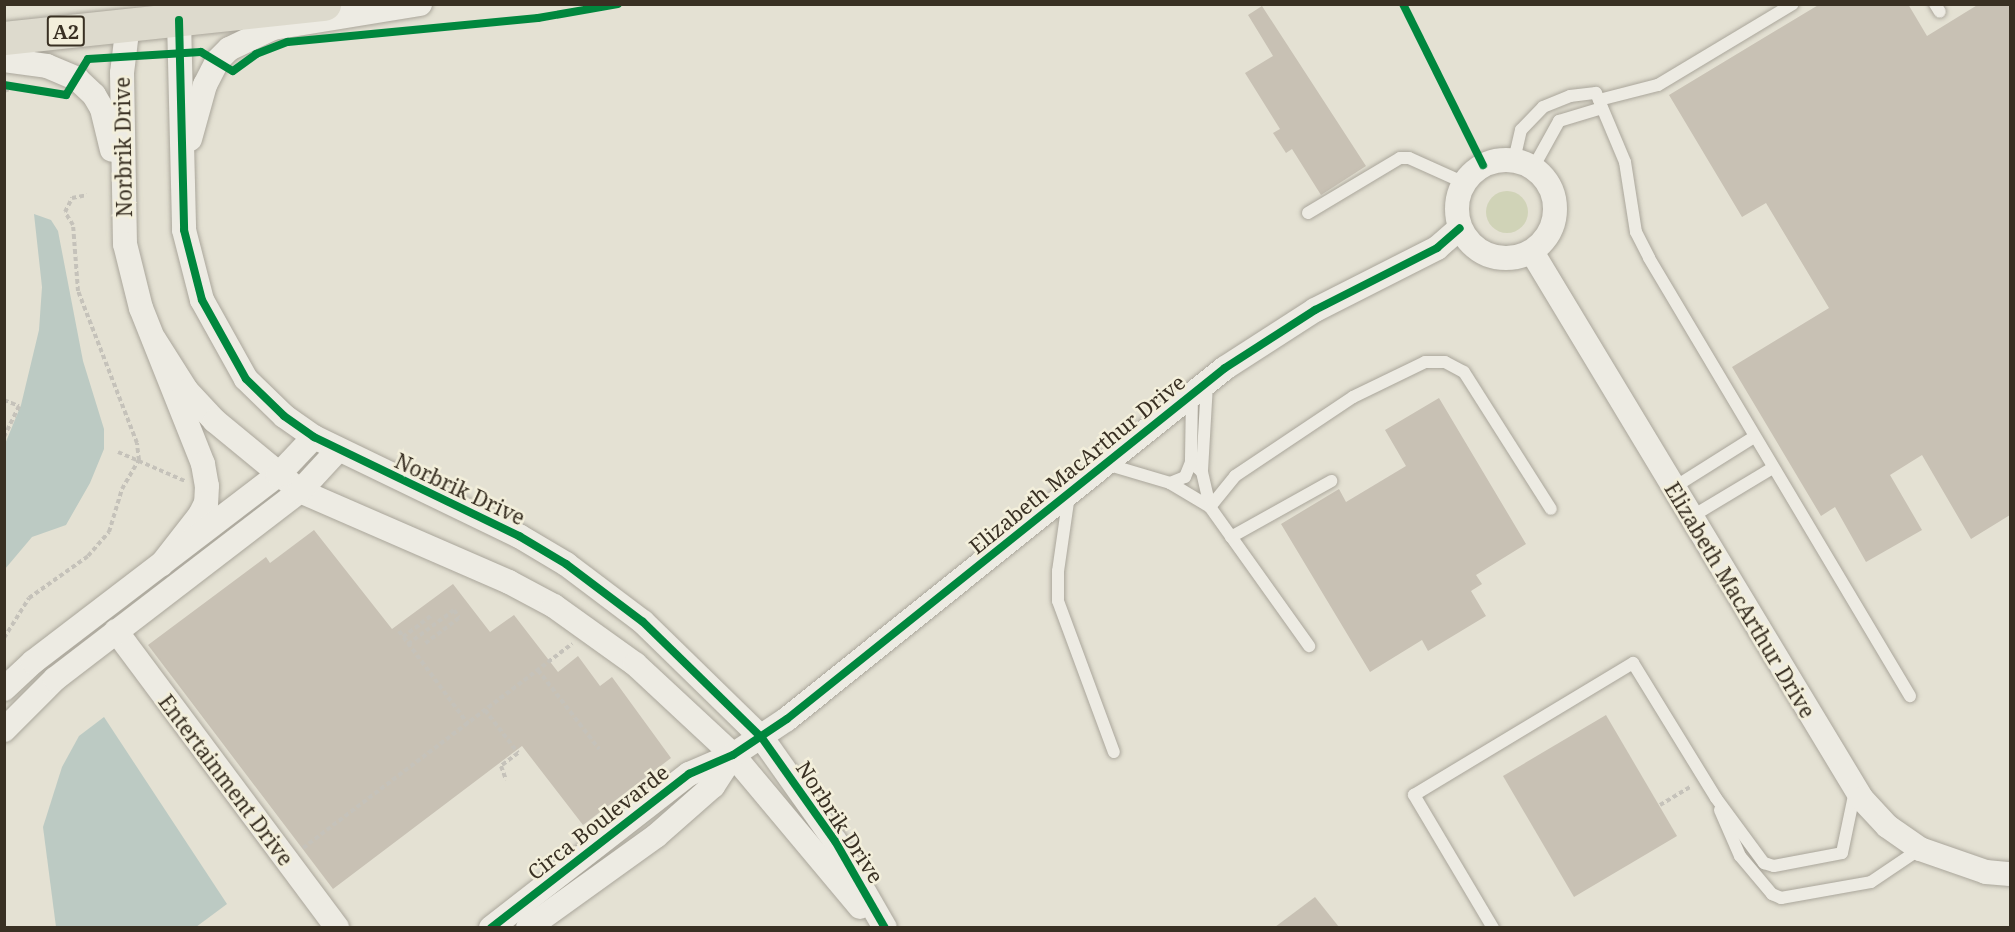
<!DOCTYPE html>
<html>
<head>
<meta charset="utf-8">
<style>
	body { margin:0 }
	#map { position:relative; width:2015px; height:932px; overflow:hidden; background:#e4e1d3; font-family:"Noto Serif",serif }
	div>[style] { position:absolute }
	.green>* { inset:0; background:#d0d3b7 }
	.round { border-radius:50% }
	.water>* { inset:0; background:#bccac3 }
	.building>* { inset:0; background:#c8c1b4 }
	.path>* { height:4px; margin-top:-2px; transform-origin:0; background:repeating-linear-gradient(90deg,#c5c2ba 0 4.5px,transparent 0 7.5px) }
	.roads { filter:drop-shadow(0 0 2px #aaa69b) drop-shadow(0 0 2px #aaa69b) }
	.service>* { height:12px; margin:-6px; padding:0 6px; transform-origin:6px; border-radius:6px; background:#edebe3 }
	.minor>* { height:24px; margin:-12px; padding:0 12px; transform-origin:12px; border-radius:12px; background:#edebe3 }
	.minor>.ring { margin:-12px; padding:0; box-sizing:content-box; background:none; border:24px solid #edebe3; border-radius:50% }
	.trunk>* { height:33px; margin:-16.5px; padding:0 16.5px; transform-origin:16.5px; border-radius:16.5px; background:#dddacd }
	.cycleway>* { height:8px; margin:-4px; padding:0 4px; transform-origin:4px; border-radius:4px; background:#00873e }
	span { translate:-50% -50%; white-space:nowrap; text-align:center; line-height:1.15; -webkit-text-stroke:5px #f3efdb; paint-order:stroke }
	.shield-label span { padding:2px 4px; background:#f3efdb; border:2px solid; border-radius:4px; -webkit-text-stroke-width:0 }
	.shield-label { font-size:20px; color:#393023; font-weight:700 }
	.street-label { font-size:21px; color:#393023 }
	.frame { position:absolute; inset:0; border:6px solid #393023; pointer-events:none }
</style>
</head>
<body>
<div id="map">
	<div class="green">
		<i class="round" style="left:1486px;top:191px;width:42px;height:42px"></i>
	</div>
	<div class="water">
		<i style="clip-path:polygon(34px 214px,51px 220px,58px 231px,83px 361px,104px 429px,104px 449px,90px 483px,66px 525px,32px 537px,5px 569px,5px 444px,21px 405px,39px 330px,42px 287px)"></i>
		<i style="clip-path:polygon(104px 717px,227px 904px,196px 927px,56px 927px,43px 827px,62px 767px,79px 736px)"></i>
	</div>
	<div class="building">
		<i style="clip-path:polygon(1820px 4px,1908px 4px,1927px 36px,1979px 4px,2010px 4px,2010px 515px,1971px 539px,1922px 455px,1890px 475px,1922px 530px,1866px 562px,1835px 507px,1821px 516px,1732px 367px,1829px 308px,1766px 203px,1742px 217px,1669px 95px)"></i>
		<i style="clip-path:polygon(1262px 6px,1366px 166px,1321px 195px,1292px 149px,1286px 153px,1273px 133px,1280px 129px,1245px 73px,1273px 56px,1248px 15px)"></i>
		<i style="clip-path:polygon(1439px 398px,1526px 544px,1476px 575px,1482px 584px,1471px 591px,1486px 616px,1428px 651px,1422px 640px,1370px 672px,1281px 524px,1339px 489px,1346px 502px,1406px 466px,1385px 430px)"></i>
		<i style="clip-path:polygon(314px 530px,392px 629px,453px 584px,490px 632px,514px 615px,558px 672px,578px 656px,600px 686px,612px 677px,671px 758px,583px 825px,522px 746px,333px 889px,148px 645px,266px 557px,270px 563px)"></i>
		<i style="clip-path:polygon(1606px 715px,1677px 836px,1574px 897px,1503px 776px)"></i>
		<i style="clip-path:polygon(1315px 897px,1339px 927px,1275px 927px)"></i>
	</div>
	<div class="path">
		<i style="left:4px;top:91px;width:12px;rotate:-20deg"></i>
		<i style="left:4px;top:400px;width:16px;rotate:22deg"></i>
		<i style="left:19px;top:406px;width:34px;rotate:116deg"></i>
		<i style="left:118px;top:452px;width:73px;rotate:23.4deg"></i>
		<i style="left:399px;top:631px;width:116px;rotate:53.4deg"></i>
		<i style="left:403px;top:637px;width:35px;rotate:-37deg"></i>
		<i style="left:4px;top:638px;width:47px;rotate:-58deg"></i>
		<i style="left:29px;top:598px;width:72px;rotate:-35.4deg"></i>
		<i style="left:88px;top:556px;width:32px;rotate:-49deg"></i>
		<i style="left:109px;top:532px;width:45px;rotate:-73.2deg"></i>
		<i style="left:122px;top:489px;width:34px;rotate:-60deg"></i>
		<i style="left:139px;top:460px;width:17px;rotate:-97deg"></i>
		<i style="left:137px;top:443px;width:163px;rotate:-111.2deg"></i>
		<i style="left:78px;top:291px;width:66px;rotate:-94.3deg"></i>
		<i style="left:73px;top:225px;width:15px;rotate:-122deg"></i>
		<i style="left:65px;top:212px;width:16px;rotate:-63deg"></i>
		<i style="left:72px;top:198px;width:15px;rotate:-11deg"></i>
		<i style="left:408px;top:644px;width:57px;rotate:-36.5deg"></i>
		<i style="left:454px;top:610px;width:9px;rotate:58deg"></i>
		<i style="left:459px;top:618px;width:45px;rotate:143.1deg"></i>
		<i style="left:538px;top:670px;width:100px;rotate:52.3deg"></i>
		<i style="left:485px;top:710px;width:54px;rotate:52.5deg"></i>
		<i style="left:518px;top:753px;width:21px;rotate:143deg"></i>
		<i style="left:501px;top:766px;width:15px;rotate:70deg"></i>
		<i style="left:1660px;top:805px;width:35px;rotate:-31deg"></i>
		<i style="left:303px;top:848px;width:338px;rotate:-37.2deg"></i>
	</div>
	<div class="roads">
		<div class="service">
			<i style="left:1935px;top:4px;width:9px;rotate:58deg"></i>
			<i style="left:1599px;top:100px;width:61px;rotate:-14.3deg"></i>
			<i style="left:1658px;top:85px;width:157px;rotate:-31deg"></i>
			<i style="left:1514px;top:160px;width:31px;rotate:-77deg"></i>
			<i style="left:1521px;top:130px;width:32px;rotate:-46deg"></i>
			<i style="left:1543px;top:107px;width:29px;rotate:-22deg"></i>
			<i style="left:1570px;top:96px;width:26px;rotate:-7deg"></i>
			<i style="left:1596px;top:93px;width:75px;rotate:67.2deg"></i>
			<i style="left:1625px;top:162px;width:71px;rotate:81.1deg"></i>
			<i style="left:1636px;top:232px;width:29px;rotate:63deg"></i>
			<i style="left:1649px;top:258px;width:510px;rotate:59.21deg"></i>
			<i style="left:1533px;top:168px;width:54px;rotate:-61deg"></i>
			<i style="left:1559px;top:121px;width:45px;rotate:-16.8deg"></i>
			<i style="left:1308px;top:213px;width:107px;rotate:-30.9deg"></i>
			<i style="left:1400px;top:158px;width:9px"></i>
			<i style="left:1409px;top:158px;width:61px;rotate:24.1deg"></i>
			<i style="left:1207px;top:384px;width:88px;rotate:93.3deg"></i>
			<i style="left:1202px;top:472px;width:36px;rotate:77deg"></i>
			<i style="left:1192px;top:395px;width:67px;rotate:90.9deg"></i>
			<i style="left:1191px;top:462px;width:15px;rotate:42deg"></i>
			<i style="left:1106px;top:464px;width:67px;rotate:16.5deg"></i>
			<i style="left:1170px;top:483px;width:47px;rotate:31deg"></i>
			<i style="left:1210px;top:507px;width:171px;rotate:54.5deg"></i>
			<i style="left:1170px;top:483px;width:16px;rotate:-22deg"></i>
			<i style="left:1185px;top:477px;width:16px;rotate:-68deg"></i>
			<i style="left:1673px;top:488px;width:96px;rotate:-32.2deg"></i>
			<i style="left:1069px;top:495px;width:77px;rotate:98.2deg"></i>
			<i style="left:1058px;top:571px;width:30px;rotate:90deg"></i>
			<i style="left:1058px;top:601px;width:161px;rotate:69.7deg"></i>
			<i style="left:1210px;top:507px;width:40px;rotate:-51deg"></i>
			<i style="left:1235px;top:476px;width:142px;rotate:-33.8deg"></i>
			<i style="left:1353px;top:397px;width:80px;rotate:-25.9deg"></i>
			<i style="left:1425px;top:362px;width:20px"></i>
			<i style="left:1445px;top:362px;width:21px;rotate:28deg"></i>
			<i style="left:1464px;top:372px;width:162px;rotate:57.6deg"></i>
			<i style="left:1691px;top:517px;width:93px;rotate:-31deg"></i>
			<i style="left:1231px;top:537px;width:115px;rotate:-29.2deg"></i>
			<i style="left:1720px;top:810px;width:50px;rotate:66.5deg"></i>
			<i style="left:1740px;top:856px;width:50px;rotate:49.9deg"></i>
			<i style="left:1772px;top:894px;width:10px;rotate:24deg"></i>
			<i style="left:1781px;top:898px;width:91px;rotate:-10.1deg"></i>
			<i style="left:1871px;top:882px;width:59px;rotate:-34deg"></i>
			<i style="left:1493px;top:928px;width:155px;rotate:-120.7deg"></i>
			<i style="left:1414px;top:795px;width:256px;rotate:-31.1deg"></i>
			<i style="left:1633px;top:663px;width:158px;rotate:58.4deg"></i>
			<i style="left:1716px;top:798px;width:81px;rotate:53.6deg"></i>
			<i style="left:1764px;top:863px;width:10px;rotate:17deg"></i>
			<i style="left:1774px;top:866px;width:69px;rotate:-10.8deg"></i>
			<i style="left:1842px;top:853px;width:63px;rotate:-78.2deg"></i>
		</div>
		<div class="minor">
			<i style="left:179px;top:20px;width:210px;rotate:88.6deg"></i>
			<i style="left:184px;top:230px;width:72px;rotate:75.6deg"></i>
			<i style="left:202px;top:300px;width:90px;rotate:60.9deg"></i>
			<i style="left:246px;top:379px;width:53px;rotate:44.2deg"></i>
			<i style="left:284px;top:416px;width:37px;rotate:35deg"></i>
			<i style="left:314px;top:437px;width:228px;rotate:25.8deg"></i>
			<i style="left:519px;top:536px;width:55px;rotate:30.8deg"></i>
			<i style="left:566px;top:564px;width:96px;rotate:37deg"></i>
			<i style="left:643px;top:622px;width:166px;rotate:44.3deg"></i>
			<i style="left:762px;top:738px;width:126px;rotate:54.7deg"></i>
			<i style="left:835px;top:841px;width:100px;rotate:60.1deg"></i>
			<i style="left:128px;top:24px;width:49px;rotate:97deg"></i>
			<i style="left:122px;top:73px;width:171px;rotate:89deg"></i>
			<i style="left:125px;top:244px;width:66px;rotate:76deg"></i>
			<i style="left:141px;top:308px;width:168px;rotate:68.3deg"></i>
			<i style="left:203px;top:464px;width:22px;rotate:80deg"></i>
			<i style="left:207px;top:486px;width:17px;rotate:93deg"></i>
			<i style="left:206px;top:503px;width:13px;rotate:117deg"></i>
			<i style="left:200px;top:515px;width:63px;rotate:128deg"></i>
			<i style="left:4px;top:60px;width:43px;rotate:7.9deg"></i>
			<i style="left:47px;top:66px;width:33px;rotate:23deg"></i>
			<i style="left:77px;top:79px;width:23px;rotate:43deg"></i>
			<i style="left:94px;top:95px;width:16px;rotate:60deg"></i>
			<i style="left:102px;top:109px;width:42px;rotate:76.3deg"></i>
			<i style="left:190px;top:139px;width:56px;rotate:-74.5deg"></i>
			<i style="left:205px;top:85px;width:27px;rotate:-63deg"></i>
			<i style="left:217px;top:61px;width:17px;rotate:-45deg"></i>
			<i style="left:229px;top:49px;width:49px;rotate:-25.5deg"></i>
			<i style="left:273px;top:28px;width:149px;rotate:-9.3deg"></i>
			<i class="ring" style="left:1457px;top:160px;width:74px;height:74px"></i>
			<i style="left:1532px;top:252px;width:639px;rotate:58.9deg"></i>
			<i style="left:1862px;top:799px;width:37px;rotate:47deg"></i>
			<i style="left:1887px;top:826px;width:40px;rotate:34.9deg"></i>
			<i style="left:1920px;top:849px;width:70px;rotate:19.2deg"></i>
			<i style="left:1986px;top:872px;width:24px;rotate:5deg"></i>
			<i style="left:154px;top:339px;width:62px;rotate:57.6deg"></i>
			<i style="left:187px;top:391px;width:41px;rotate:47deg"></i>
			<i style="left:215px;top:421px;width:110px;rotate:39.5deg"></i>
			<i style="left:300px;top:491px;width:228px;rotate:23.5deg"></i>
			<i style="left:509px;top:582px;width:51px;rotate:28.1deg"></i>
			<i style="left:554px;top:606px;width:100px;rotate:35.6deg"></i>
			<i style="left:635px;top:664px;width:134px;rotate:42.9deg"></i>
			<i style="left:733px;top:755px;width:198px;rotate:50.1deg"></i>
			<i style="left:116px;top:631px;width:370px;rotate:53.3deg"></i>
			<i style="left:4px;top:689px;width:40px;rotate:-43deg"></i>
			<i style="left:33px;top:662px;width:308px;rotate:-37.4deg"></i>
			<i style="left:278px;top:475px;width:52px;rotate:-46.5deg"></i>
			<i style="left:4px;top:730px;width:72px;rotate:-45deg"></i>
			<i style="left:55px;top:679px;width:309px;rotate:-37.5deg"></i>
			<i style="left:300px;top:491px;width:56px;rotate:-47.2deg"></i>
			<i style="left:491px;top:928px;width:251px;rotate:-37.9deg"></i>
			<i style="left:689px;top:774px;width:48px;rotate:-23.4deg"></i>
			<i style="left:733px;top:755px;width:65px;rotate:-33.7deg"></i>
			<i style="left:787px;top:719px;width:561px;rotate:-38.71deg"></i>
			<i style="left:1225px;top:368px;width:107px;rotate:-32.8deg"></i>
			<i style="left:1315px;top:310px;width:137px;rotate:-26.9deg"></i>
			<i style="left:1437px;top:248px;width:30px;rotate:-41deg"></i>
			<i style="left:528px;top:928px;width:158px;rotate:-35.7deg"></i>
			<i style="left:656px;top:836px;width:76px;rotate:-41.3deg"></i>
			<i style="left:713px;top:786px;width:37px;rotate:-57deg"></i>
		</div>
		<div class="trunk">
			<i style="left:4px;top:38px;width:322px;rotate:-6.1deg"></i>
		</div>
	</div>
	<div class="cycleway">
		<i style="left:1403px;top:4px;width:180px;rotate:63.6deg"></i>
		<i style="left:179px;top:20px;width:210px;rotate:88.6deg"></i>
		<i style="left:184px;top:230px;width:72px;rotate:75.6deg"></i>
		<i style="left:202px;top:300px;width:90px;rotate:60.9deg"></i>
		<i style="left:246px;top:379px;width:53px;rotate:44.2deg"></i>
		<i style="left:284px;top:416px;width:37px;rotate:35deg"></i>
		<i style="left:314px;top:437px;width:228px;rotate:25.8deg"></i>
		<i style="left:519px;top:536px;width:55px;rotate:30.8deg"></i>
		<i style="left:566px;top:564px;width:96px;rotate:37deg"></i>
		<i style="left:643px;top:622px;width:166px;rotate:44.3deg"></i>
		<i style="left:762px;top:738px;width:126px;rotate:54.7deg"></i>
		<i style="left:835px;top:841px;width:100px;rotate:60.1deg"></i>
		<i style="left:4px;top:85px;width:63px;rotate:9.2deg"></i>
		<i style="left:66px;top:95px;width:42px;rotate:-58.6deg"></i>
		<i style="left:88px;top:59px;width:113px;rotate:-3.5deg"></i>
		<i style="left:201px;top:52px;width:37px;rotate:31deg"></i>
		<i style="left:233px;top:71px;width:29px;rotate:-36deg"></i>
		<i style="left:256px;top:54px;width:34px;rotate:-21deg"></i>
		<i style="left:288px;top:42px;width:251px;rotate:-5.5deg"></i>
		<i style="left:538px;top:18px;width:81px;rotate:-9.9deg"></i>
		<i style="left:491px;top:928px;width:251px;rotate:-37.9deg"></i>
		<i style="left:689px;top:774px;width:48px;rotate:-23.4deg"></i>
		<i style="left:733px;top:755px;width:65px;rotate:-33.7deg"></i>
		<i style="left:787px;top:719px;width:561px;rotate:-38.71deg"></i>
		<i style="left:1225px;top:368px;width:107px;rotate:-32.8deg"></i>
		<i style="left:1315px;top:310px;width:137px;rotate:-26.9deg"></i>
		<i style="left:1437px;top:248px;width:30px;rotate:-41deg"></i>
	</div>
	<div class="shield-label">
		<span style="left:66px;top:31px">A2</span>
	</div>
	<div class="street-label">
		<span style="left:123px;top:147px;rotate:-91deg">Norbrik Drive</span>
		<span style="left:1077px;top:464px;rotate:-39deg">Elizabeth MacArthur Drive</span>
		<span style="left:460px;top:489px;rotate:25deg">Norbrik Drive</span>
		<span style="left:1740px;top:600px;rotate:59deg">Elizabeth MacArthur Drive</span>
		<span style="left:226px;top:780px;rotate:53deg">Entertainment Drive</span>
		<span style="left:598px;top:822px;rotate:-38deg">Circa Boulevarde</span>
		<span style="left:840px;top:822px;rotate:57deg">Norbrik Drive</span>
	</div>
	<div class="frame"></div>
</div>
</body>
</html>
